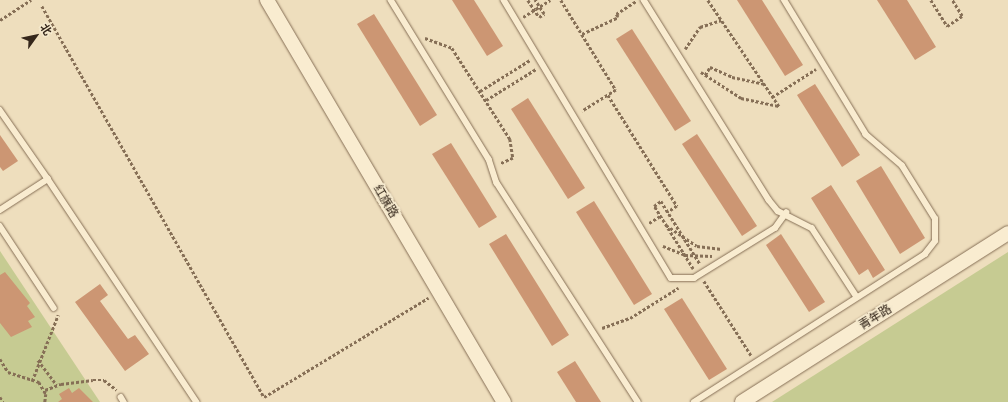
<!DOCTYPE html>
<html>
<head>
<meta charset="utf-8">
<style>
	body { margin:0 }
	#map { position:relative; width:1008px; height:402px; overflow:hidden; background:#eedebd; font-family:"Noto Serif","Noto Sans SC",serif }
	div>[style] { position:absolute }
	.green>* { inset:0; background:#c6cb92 }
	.building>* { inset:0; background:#cc9673 }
	.path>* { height:2.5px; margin-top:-1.25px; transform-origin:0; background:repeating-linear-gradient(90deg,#866f56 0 3px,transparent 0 5px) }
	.roads { filter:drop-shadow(0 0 1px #866f56) drop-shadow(0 0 1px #866f56) }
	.service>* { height:5.5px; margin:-2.75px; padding:0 2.75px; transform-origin:2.75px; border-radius:2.75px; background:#f9ecd0 }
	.tertiary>* { height:14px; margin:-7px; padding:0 7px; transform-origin:7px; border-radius:7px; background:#f9ecd0 }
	span { translate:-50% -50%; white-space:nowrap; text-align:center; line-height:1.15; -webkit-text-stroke:4px #f5e9cd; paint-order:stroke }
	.street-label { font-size:12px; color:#35271b }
	.north { position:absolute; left:16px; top:16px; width:40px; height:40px; -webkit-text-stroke:3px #f5e9cd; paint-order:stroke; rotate:57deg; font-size:11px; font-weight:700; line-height:16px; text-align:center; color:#35271b }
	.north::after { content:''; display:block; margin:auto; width:14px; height:18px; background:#35271b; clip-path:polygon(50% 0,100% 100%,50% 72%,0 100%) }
</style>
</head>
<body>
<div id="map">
	<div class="green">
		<i style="clip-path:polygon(0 251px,100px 402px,0 402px)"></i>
		<i style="clip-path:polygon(1008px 252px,1008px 402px,772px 402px)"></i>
	</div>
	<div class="building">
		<i style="clip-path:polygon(452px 0,474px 0,503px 46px,487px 56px)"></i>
		<i style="clip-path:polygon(737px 0,762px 0,803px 65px,785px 76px)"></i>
		<i style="clip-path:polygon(877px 0,907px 0,936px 47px,915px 60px)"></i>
		<i style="clip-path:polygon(374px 14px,437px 115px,420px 126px,357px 24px)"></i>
		<i style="clip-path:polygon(632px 29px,691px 121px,675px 131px,616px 39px)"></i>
		<i style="clip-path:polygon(815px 84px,860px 155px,842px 167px,797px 95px)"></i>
		<i style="clip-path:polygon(528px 98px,585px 188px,568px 199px,511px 109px)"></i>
		<i style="clip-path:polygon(697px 134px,757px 226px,742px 236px,682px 144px)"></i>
		<i style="clip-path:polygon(0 135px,18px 161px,3px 171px,0 167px)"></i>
		<i style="clip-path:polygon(451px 143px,497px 217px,479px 228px,432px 154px)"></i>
		<i style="clip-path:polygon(881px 166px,925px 238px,900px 254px,856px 181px)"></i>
		<i style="clip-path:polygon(831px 185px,885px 270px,873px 278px,868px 269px,859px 275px,811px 198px)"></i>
		<i style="clip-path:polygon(594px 201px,652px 294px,634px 305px,576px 212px)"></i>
		<i style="clip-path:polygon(506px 234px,569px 335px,552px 346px,489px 244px)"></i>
		<i style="clip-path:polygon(781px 234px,825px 302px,809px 312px,766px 245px)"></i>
		<i style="clip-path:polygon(5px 272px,30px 303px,27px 306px,35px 317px,28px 321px,32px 327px,11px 337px,0 323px,0 275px)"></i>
		<i style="clip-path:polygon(100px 284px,108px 295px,100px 301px,128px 339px,135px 335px,149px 354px,125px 371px,75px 302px)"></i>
		<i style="clip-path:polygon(682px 298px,727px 369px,709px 380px,664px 309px)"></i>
		<i style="clip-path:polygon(575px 361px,601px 402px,576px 402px,557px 372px)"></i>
		<i style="clip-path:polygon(69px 388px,72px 393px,79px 388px,93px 402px,58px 402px,62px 399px,59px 394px)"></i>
	</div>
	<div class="path">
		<i style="left:528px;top:0;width:20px;rotate:57deg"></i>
		<i style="left:539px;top:17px;width:6px;rotate:-31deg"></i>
		<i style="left:544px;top:14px;width:17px;rotate:-123deg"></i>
		<i style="left:561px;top:0;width:105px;rotate:58.6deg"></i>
		<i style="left:616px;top:90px;width:40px;rotate:148deg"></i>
		<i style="left:708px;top:0;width:128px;rotate:56.2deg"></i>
		<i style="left:931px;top:0;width:31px;rotate:58deg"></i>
		<i style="left:947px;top:26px;width:18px;rotate:-34deg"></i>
		<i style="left:962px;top:16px;width:19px;rotate:-122deg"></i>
		<i style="left:42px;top:6px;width:450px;rotate:60.4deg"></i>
		<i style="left:264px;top:397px;width:192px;rotate:-31.1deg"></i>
		<i style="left:523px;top:17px;width:32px;rotate:-32deg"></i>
		<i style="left:0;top:20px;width:37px;rotate:-33deg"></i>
		<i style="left:582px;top:34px;width:40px;rotate:-25deg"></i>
		<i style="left:618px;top:17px;width:4px;rotate:-124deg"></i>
		<i style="left:616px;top:14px;width:24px;rotate:-33deg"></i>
		<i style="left:425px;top:38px;width:29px;rotate:20deg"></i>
		<i style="left:452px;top:48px;width:108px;rotate:57.5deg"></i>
		<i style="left:510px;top:139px;width:19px;rotate:81deg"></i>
		<i style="left:513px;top:158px;width:14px;rotate:155deg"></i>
		<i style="left:685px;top:49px;width:27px;rotate:-56deg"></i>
		<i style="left:700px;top:27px;width:22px;rotate:-18deg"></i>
		<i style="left:701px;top:72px;width:48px;rotate:33deg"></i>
		<i style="left:741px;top:98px;width:39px;rotate:12deg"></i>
		<i style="left:705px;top:75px;width:9px;rotate:-58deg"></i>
		<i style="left:710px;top:67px;width:24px;rotate:24deg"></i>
		<i style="left:732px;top:77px;width:33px;rotate:12deg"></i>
		<i style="left:480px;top:91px;width:59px;rotate:-31.8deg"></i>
		<i style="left:608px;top:95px;width:131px;rotate:58.1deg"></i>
		<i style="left:677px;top:206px;width:11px;rotate:146deg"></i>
		<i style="left:772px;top:97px;width:52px;rotate:-32.5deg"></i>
		<i style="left:486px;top:100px;width:59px;rotate:-31.8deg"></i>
		<i style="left:649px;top:223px;width:13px;rotate:-32deg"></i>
		<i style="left:666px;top:225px;width:37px;rotate:34deg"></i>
		<i style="left:697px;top:246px;width:25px;rotate:7deg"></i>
		<i style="left:663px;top:246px;width:24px;rotate:22deg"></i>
		<i style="left:685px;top:255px;width:27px;rotate:2deg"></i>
		<i style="left:693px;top:269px;width:74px;rotate:-121.8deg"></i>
		<i style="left:654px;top:206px;width:9px;rotate:-36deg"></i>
		<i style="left:661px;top:201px;width:74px;rotate:58.2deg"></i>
		<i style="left:704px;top:281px;width:88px;rotate:57.6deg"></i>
		<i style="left:602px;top:328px;width:30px;rotate:-20deg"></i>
		<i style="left:630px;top:318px;width:57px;rotate:-32deg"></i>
		<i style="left:0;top:359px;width:15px;rotate:58deg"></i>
		<i style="left:8px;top:372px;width:33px;rotate:18deg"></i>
		<i style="left:39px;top:382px;width:14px;rotate:60deg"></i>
		<i style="left:46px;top:394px;width:8px;rotate:97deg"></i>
		<i style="left:38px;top:360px;width:31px;rotate:53deg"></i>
		<i style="left:32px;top:381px;width:71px;rotate:-68.5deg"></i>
		<i style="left:45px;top:390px;width:17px;rotate:-21deg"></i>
		<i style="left:61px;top:384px;width:32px;rotate:-7deg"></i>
		<i style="left:93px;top:380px;width:11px"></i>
		<i style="left:104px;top:380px;width:16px;rotate:38deg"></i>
		<i style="left:0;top:397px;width:6px;rotate:59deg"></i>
	</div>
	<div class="roads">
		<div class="service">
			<i style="left:391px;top:0;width:187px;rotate:58.4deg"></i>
			<i style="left:489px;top:159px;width:25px;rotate:72deg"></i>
			<i style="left:497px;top:183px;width:260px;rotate:57.2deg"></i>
			<i style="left:504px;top:0;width:324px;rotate:59deg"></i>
			<i style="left:671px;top:278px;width:23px"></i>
			<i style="left:694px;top:278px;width:95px;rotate:-31.7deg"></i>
			<i style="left:775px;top:228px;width:19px;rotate:-54deg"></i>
			<i style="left:644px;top:0;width:236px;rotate:58deg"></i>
			<i style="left:769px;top:200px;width:14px;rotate:51deg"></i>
			<i style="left:778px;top:211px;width:38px;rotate:27deg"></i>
			<i style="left:812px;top:228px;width:82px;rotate:56.9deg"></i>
			<i style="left:0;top:110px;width:84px;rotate:55.2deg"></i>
			<i style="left:0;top:210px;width:57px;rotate:-32.9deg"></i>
			<i style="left:48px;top:179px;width:268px;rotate:56.3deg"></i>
			<i style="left:0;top:226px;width:98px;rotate:56.6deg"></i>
			<i style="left:121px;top:397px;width:6px;rotate:59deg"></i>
			<i style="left:694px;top:402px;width:274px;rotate:-32.6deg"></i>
			<i style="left:925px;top:254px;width:16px;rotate:-52deg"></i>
			<i style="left:935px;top:241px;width:22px;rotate:-90deg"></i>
			<i style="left:935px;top:219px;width:62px;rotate:-121.9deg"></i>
			<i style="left:902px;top:166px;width:48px;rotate:-139.3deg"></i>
			<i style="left:866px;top:135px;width:158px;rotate:-121.3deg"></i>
		</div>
		<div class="tertiary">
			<i style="left:267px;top:0;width:467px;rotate:59.5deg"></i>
			<i style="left:742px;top:402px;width:315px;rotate:-32.4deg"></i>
		</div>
	</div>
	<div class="street-label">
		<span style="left:386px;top:201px;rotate:59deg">红旗路</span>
		<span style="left:875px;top:317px;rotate:-32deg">青年路</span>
	</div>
	<div class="north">北</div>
</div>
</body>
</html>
